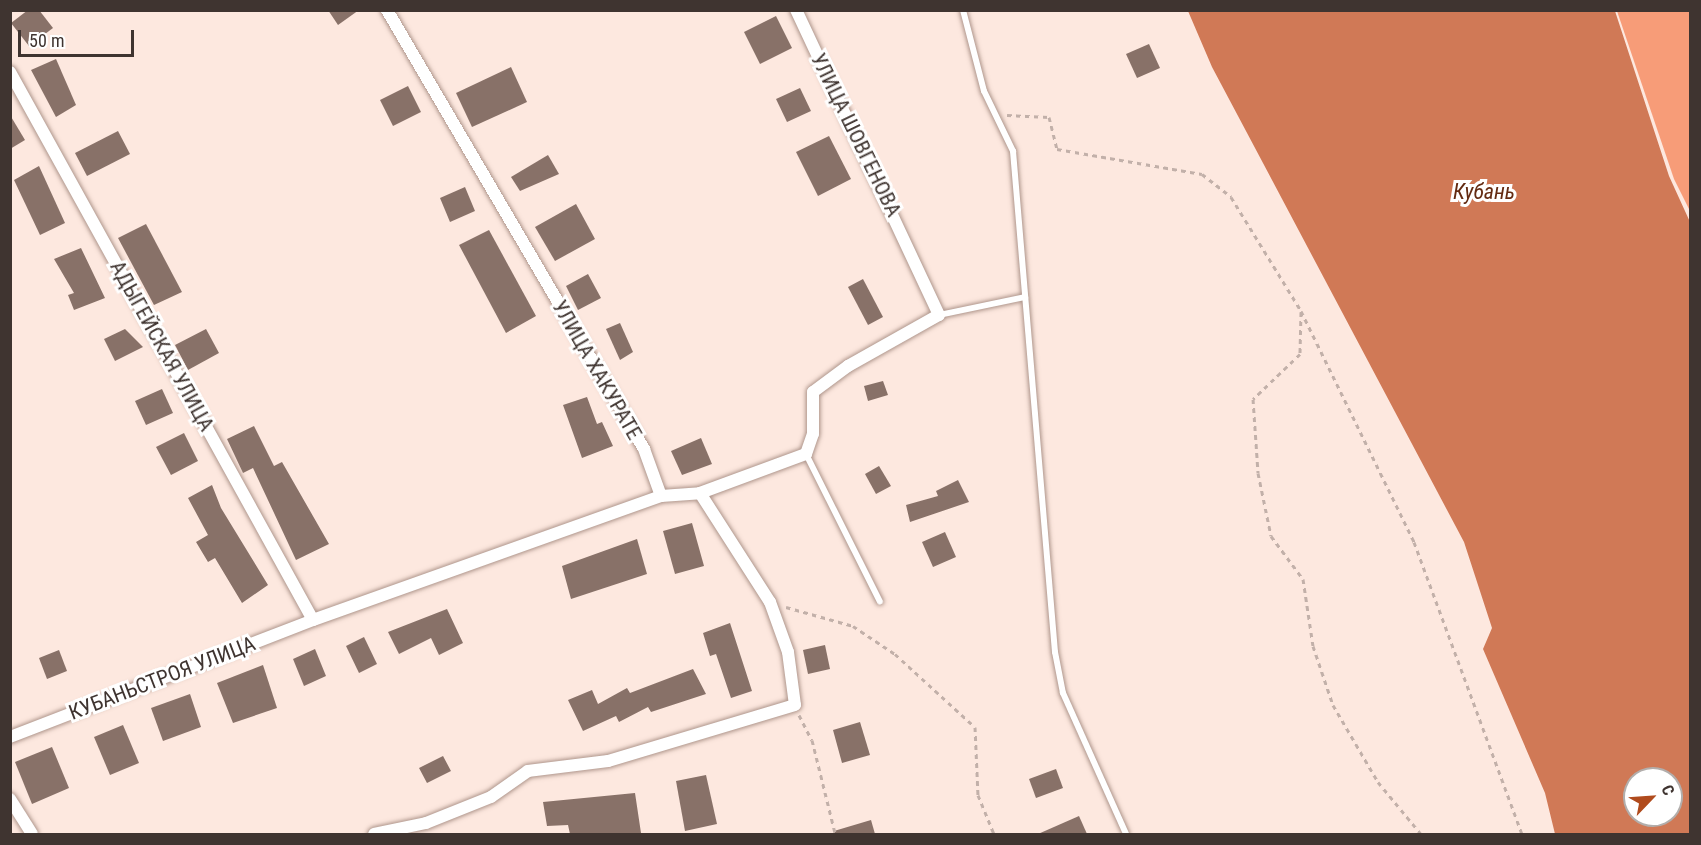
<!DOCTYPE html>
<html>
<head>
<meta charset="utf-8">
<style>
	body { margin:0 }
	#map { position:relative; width:1701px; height:845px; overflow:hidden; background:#fde8df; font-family:"Roboto Condensed",sans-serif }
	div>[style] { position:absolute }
	.forest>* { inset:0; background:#f79c78 }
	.water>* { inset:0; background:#d07956 }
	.building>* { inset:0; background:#887168 }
	.path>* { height:3px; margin-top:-1.5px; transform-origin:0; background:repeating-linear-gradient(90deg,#c2b0a9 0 4.5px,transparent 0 9px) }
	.roads { filter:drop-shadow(0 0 2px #af968c) drop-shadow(0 0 2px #af968c) }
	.lane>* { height:6px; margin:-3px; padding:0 3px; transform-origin:3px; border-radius:3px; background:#fff }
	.street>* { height:12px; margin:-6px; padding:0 6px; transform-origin:6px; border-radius:6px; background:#fff }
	span { translate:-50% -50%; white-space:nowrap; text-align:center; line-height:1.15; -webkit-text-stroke:6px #fff; paint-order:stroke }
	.street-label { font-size:21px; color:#3f3430 }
	.water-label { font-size:22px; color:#642b12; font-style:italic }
	.frame { position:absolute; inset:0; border:12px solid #3f3430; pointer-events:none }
	.north { position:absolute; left:1623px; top:767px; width:60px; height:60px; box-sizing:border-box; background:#fff; border:2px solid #b2aeac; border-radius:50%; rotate:65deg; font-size:16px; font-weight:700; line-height:24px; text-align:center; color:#3f3430 }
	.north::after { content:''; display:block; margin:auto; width:21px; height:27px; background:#b04b1d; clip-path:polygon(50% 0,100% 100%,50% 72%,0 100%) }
	.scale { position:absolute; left:18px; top:30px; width:116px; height:27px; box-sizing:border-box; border:3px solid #3f3430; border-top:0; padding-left:8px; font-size:18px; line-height:21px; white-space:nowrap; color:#3f3430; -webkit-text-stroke:4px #fff; paint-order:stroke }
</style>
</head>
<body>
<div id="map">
	<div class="forest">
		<i style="clip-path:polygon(1617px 11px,1690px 11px,1690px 211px,1674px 179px)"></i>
	</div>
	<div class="water">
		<i style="clip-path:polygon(evenodd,1188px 11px,1615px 11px,1669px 176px,1690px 222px,1690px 834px,1555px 834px,1545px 793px,1483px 649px,1492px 628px,1464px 542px,1212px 67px,1188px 11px,1635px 779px,1671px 779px,1671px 815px,1635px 815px,1635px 779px)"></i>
	</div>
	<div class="building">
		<i style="clip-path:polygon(28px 10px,39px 10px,53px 28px,29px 46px,11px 23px)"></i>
		<i style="clip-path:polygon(328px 10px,359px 10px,338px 25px)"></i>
		<i style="clip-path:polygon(776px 16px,792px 48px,760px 64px,744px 32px)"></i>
		<i style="clip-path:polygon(1149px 44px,1160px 68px,1137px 78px,1126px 54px)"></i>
		<i style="clip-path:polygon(56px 59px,76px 105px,56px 117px,31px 70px)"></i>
		<i style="clip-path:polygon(511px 67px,527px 102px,472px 127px,456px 93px)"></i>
		<i style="clip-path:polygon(408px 86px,421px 112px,393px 126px,380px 100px)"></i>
		<i style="clip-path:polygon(800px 88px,811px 111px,787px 122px,776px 99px)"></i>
		<i style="clip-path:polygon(10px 115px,25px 140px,10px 149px)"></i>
		<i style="clip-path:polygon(118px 131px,130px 154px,87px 176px,75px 153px)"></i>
		<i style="clip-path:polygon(829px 136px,851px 179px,818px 196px,796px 152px)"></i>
		<i style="clip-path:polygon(548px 155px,559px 174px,520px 191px,511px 177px)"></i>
		<i style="clip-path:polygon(39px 166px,65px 223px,40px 235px,14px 180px)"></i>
		<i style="clip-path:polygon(465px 187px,475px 211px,450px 222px,440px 198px)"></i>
		<i style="clip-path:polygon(576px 204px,595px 239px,555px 261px,535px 227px)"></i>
		<i style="clip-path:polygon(146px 224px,182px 292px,154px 305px,118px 238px)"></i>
		<i style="clip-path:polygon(489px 230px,536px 316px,506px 333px,459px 245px)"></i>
		<i style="clip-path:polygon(81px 248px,105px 298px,74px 310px,68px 295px,74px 293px,54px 259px)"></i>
		<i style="clip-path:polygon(588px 274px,601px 298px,578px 310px,566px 286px)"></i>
		<i style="clip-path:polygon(863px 279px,883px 317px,868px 325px,848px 287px)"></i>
		<i style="clip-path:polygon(620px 323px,633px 352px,620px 360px,606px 329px)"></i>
		<i style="clip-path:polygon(125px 329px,143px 347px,115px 361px,104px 339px)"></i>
		<i style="clip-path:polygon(206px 329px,219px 353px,188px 370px,175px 345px)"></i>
		<i style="clip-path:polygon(883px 381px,888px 395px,868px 401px,864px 386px)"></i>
		<i style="clip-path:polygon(162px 389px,173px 413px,146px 425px,135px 401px)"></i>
		<i style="clip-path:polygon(587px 397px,597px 424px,602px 422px,613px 446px,582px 458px,563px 405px)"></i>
		<i style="clip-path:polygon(254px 426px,274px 466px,282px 462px,329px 544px,296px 560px,253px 468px,243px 473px,227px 439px)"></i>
		<i style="clip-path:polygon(184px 433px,198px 461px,171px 475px,156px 447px)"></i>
		<i style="clip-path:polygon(701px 438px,712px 464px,682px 475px,671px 451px)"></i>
		<i style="clip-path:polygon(879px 466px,891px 486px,876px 494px,865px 474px)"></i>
		<i style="clip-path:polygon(958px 480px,969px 502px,910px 522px,906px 505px,938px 496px,936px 491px)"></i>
		<i style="clip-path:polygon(212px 485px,221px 508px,268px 585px,242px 603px,215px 558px,208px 562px,196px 542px,208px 535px,188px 498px)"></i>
		<i style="clip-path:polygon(692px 523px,704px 566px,675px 574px,663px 531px)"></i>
		<i style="clip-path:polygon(945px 532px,956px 557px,933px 567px,922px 542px)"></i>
		<i style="clip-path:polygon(637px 539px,647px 574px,571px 599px,562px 566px)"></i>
		<i style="clip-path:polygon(447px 609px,463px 643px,439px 655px,431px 638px,399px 654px,388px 632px)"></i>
		<i style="clip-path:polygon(730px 623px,752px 691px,731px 698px,716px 654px,710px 656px,703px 633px)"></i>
		<i style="clip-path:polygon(364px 637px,377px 664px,359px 673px,346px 646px)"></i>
		<i style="clip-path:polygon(825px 645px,830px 669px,808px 674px,803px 650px)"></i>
		<i style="clip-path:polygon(315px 649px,326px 676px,304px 686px,293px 659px)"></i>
		<i style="clip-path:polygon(59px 650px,67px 671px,47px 679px,39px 658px)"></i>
		<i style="clip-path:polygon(263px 665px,277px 708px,233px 723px,217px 683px)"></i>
		<i style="clip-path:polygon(693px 669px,706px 694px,651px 712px,648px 707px,619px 722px,616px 716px,583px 731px,568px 700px,592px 690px,598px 704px,627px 688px,630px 693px)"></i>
		<i style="clip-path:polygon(190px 694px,201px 727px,163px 741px,151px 708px)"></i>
		<i style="clip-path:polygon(860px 722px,870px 755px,842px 763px,833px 730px)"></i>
		<i style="clip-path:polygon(123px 725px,139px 763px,110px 775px,94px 737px)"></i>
		<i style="clip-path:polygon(52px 747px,69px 788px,32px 804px,15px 762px)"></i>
		<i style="clip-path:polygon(443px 756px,451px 771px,427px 783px,419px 768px)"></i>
		<i style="clip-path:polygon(1056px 769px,1063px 788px,1036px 798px,1029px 779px)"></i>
		<i style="clip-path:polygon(706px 775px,717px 824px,685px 831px,676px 781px)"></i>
		<i style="clip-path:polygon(635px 793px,641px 833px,570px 834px,568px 825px,547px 826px,543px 802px)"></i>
		<i style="clip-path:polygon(1079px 816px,1087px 834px,1038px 834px)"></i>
		<i style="clip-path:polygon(871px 820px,875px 834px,835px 834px,834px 831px)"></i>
	</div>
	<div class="path">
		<i style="left:1007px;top:115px;width:42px;rotate:2.7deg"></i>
		<i style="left:1049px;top:117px;width:33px;rotate:76deg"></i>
		<i style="left:1057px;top:149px;width:147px;rotate:9.8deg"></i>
		<i style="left:1202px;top:174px;width:37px;rotate:38deg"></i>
		<i style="left:1231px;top:197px;width:134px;rotate:58.4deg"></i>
		<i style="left:1301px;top:311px;width:257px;rotate:63.9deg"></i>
		<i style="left:1414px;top:542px;width:311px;rotate:69.7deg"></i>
		<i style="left:1301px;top:312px;width:42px;rotate:91.4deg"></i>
		<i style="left:1300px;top:354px;width:65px;rotate:136.2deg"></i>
		<i style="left:1253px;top:399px;width:74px;rotate:86.1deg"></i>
		<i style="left:1258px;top:473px;width:64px;rotate:78.3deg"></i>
		<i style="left:1271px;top:536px;width:54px;rotate:53.3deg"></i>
		<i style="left:1303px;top:579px;width:68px;rotate:81.5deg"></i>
		<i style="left:1313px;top:646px;width:62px;rotate:71.3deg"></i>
		<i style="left:1333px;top:705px;width:89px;rotate:59.7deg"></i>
		<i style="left:1378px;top:782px;width:67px;rotate:50.4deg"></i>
		<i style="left:786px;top:607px;width:70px;rotate:15.8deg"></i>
		<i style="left:853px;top:626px;width:50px;rotate:33.7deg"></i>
		<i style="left:895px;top:654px;width:108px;rotate:42.4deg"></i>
		<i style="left:975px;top:727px;width:68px;rotate:87.5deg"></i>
		<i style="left:978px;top:795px;width:42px;rotate:67.7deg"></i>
		<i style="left:799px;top:715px;width:28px;rotate:63deg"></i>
		<i style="left:812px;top:740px;width:96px;rotate:76.1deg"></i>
	</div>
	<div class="roads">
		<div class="lane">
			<i style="left:963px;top:10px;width:84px;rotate:75.5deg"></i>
			<i style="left:984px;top:91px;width:67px;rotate:64.2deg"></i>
			<i style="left:1013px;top:151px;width:503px;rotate:85.21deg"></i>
			<i style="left:1055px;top:652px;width:42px;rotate:79deg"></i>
			<i style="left:1063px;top:693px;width:154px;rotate:65.9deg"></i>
			<i style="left:939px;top:315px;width:88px;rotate:-11.8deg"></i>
			<i style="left:806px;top:454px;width:165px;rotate:63.4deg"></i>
		</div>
		<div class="street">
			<i style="left:387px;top:10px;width:509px;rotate:59.65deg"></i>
			<i style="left:644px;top:449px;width:50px;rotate:70.1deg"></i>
			<i style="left:10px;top:72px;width:626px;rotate:61.06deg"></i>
			<i style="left:700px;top:493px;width:113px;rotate:-20.2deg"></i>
			<i style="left:806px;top:454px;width:21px;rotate:-71deg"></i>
			<i style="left:813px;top:434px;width:42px;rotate:-90deg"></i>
			<i style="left:813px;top:392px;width:44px;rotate:-36.6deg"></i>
			<i style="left:848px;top:366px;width:104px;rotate:-29.3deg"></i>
			<i style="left:939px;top:315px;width:337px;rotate:-115.1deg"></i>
			<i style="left:10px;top:737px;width:325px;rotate:-21.1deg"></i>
			<i style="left:313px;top:620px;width:369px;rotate:-19.6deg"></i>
			<i style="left:661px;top:496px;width:39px;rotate:-4deg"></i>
			<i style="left:700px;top:493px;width:130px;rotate:57.3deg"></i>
			<i style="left:770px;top:602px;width:53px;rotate:70.2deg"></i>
			<i style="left:788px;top:652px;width:53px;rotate:82.5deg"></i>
			<i style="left:795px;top:705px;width:195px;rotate:163.3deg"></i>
			<i style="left:608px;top:761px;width:81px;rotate:172.9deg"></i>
			<i style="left:528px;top:771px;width:45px;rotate:144.9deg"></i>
			<i style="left:491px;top:797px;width:70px;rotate:158.2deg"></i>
			<i style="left:426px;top:823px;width:53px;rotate:168.1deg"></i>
			<i style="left:10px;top:799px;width:41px;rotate:57.8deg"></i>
		</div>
	</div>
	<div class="street-label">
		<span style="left:856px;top:135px;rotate:64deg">УЛИЦА ШОВГЕНОВА</span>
		<span style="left:162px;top:346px;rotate:61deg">АДЫГЕЙСКАЯ УЛИЦА</span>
		<span style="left:597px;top:370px;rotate:60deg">УЛИЦА ХАКУРАТЕ</span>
		<span style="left:162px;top:678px;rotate:-21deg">КУБАНЬСТРОЯ УЛИЦА</span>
	</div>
	<div class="water-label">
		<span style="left:1484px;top:192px">Кубань</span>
	</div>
	<div class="frame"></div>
	<div class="north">С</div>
	<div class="scale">50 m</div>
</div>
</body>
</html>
